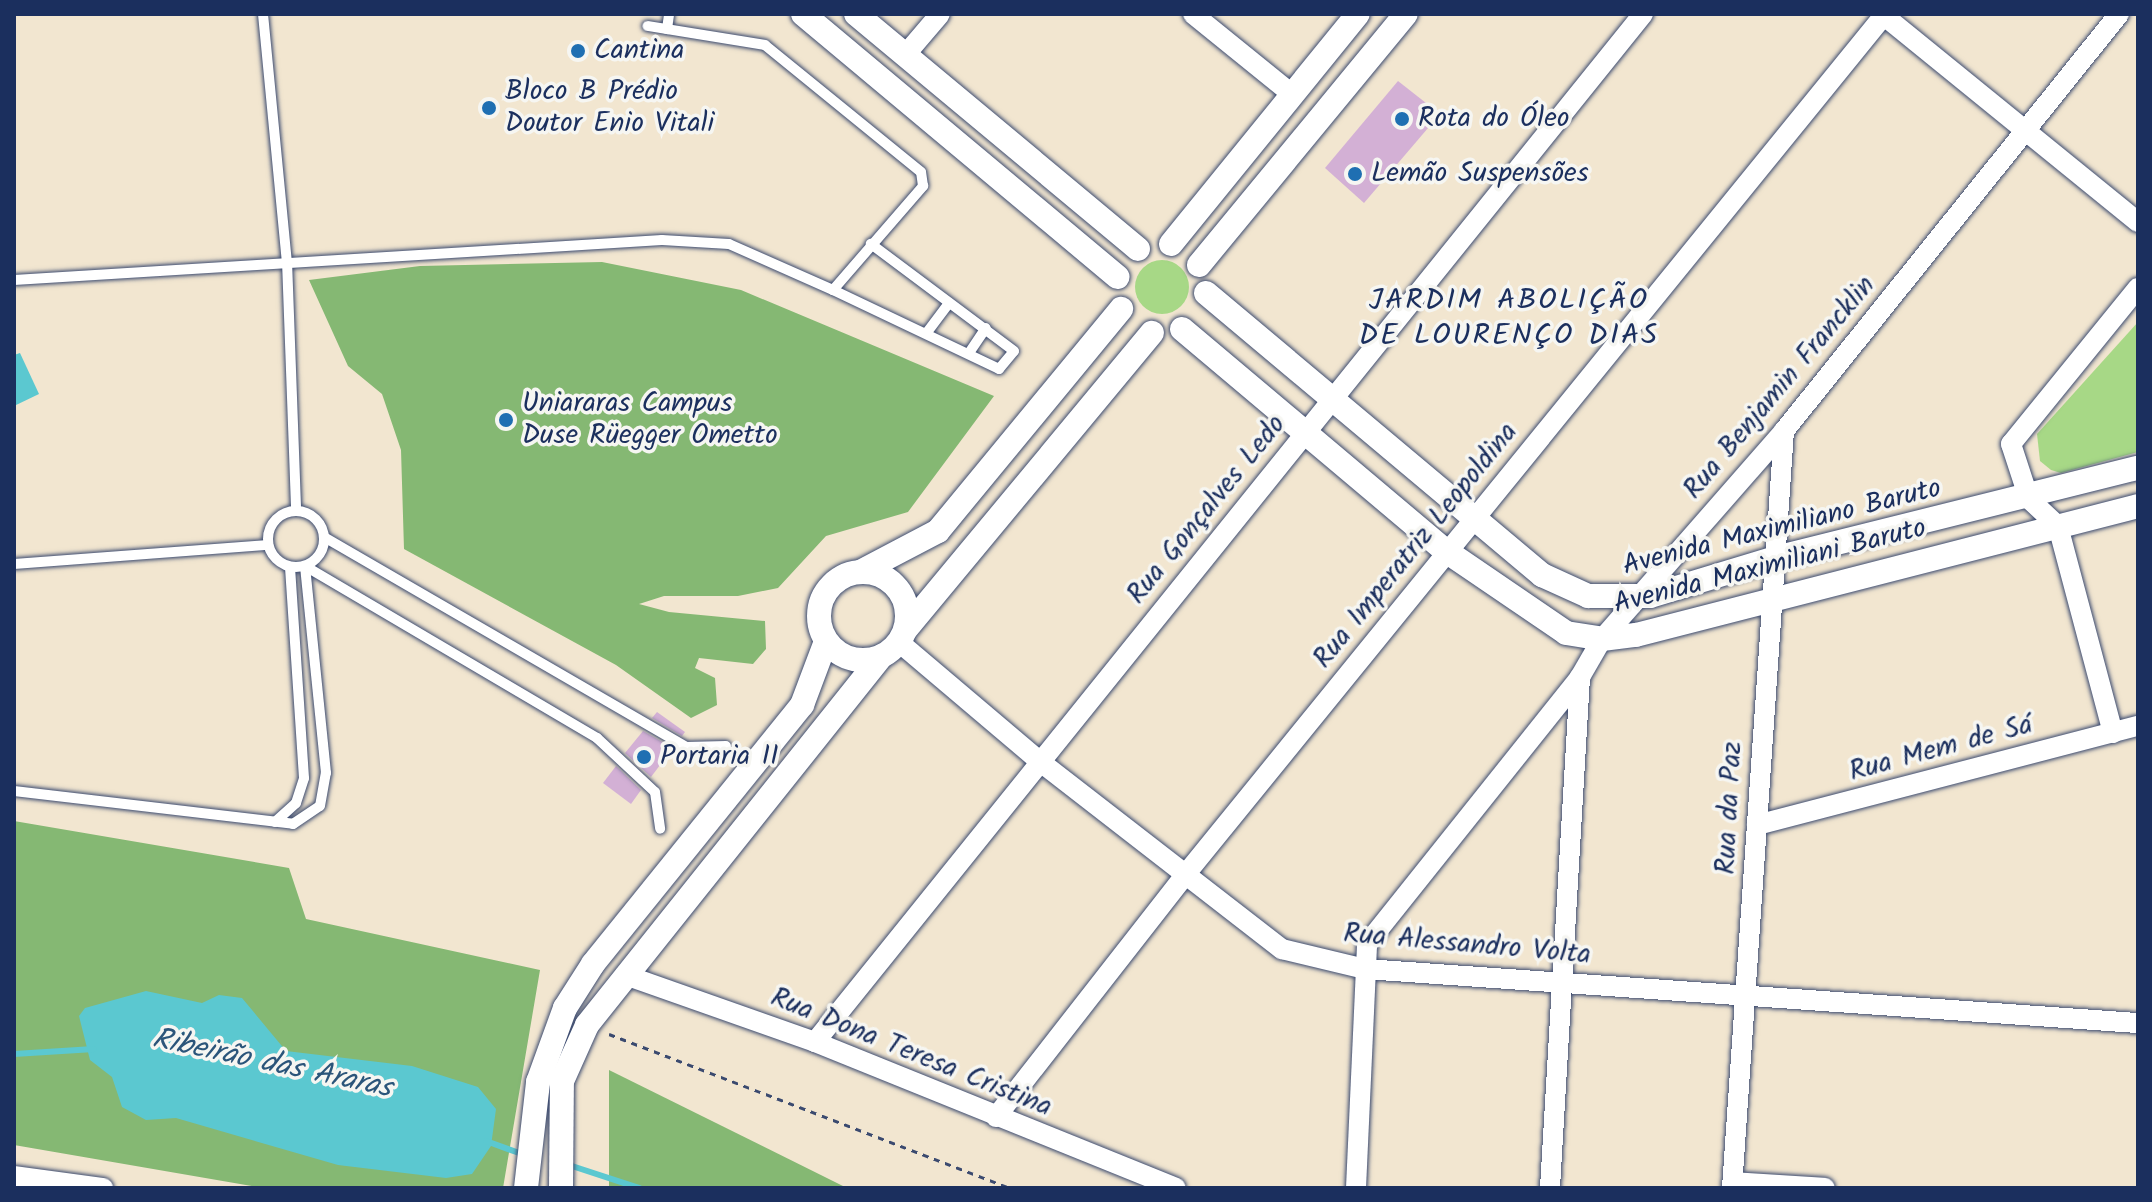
<!DOCTYPE html>
<html>
<head>
<meta charset="utf-8">
<style>
	body { margin:0 }
	#map { position:relative; width:2152px; height:1202px; overflow:hidden; background:#f2e6d0; font-family:Kalam,sans-serif }
	div>[style] { position:absolute }
	.green>* { inset:0; background:#a7d886 }
	.round { border-radius:50% }
	.forest>* { inset:0; background:#85b873 }
	.water>* { inset:0; background:#5bc8d0 }
	.stream>* { height:6px; margin:-3px; padding:0 3px; transform-origin:3px; border-radius:3px; background:#5bc8d0 }
	.building>* { inset:0; background:#d3b0d5 }
	.path>* { height:3px; margin-top:-1.5px; transform-origin:0; background:repeating-linear-gradient(90deg,#3b4a6f 0 6px,transparent 0 12px) }
	.roads { filter:drop-shadow(0 0 2px #3b4a6f) drop-shadow(0 0 2px #3b4a6f) }
	.service>* { height:10px; margin:-5px; padding:0 5px; transform-origin:5px; border-radius:5px; background:#fff }
	.service>.ring { margin:-5px; padding:0; box-sizing:content-box; background:none; border:10px solid #fff; border-radius:50% }
	.minor>* { height:20px; margin:-10px; padding:0 10px; transform-origin:10px; border-radius:10px; background:#fff }
	.tertiary>* { height:24px; margin:-12px; padding:0 12px; transform-origin:12px; border-radius:12px; background:#fff }
	.tertiary>.ring { margin:-12px; padding:0; box-sizing:content-box; background:none; border:24px solid #fff; border-radius:50% }
	.dots>* { width:22px; height:22px; translate:-50% -50%; box-sizing:border-box; border:4px solid #f6f6f2; border-radius:50% }
	span { translate:-50% -50%; white-space:nowrap; text-align:center; line-height:1.15; -webkit-text-stroke:7px #f6f6f2; paint-order:stroke }
	.poi-label { font-size:28px; color:#1b2f5e }
	.left { translate:0 -50%; text-align:left }
	.street-label { font-size:28px; color:#1b2f5e }
	.neighbourhood-label { font-size:30px; color:#1b2f5e; letter-spacing:2px }
	.water-label { font-size:30px; color:#2b557a; font-style:italic }
	.frame { position:absolute; inset:0; border:16px solid #1b2f5e; pointer-events:none }
</style>
</head>
<body>
<div id="map">
	<div class="green">
		<i class="round" style="left:1135px;top:260px;width:54px;height:54px"></i>
		<i style="clip-path:polygon(2138px 322px,2138px 452px,2061px 473px,2051px 470px,2040px 461px,2037px 434px)"></i>
	</div>
	<div class="forest">
		<i style="clip-path:polygon(602px 262px,741px 290px,994px 396px,908px 512px,826px 536px,778px 588px,738px 596px,664px 596px,639px 604px,669px 612px,765px 621px,766px 649px,753px 664px,699px 658px,695px 668px,715px 678px,717px 705px,691px 718px,616px 665px,404px 549px,401px 450px,382px 394px,348px 366px,309px 280px,420px 266px)"></i>
		<i style="clip-path:polygon(14px 821px,289px 868px,306px 919px,540px 970px,503px 1188px,263px 1188px,14px 1145px)"></i>
		<i style="clip-path:polygon(609px 1070px,847px 1188px,609px 1188px)"></i>
	</div>
	<div class="water">
		<i style="clip-path:polygon(20px 353px,39px 394px,14px 406px,14px 355px)"></i>
		<i style="clip-path:polygon(146px 991px,202px 1003px,219px 995px,242px 998px,286px 1051px,412px 1066px,478px 1087px,496px 1109px,491px 1146px,472px 1174px,446px 1178px,338px 1165px,176px 1118px,146px 1120px,122px 1107px,112px 1077px,90px 1060px,79px 1016px,85px 1008px)"></i>
	</div>
	<div class="stream">
		<i style="left:14px;top:1054px;width:80px;rotate:-3.6deg"></i>
		<i style="left:486px;top:1141px;width:33px;rotate:20deg"></i>
		<i style="left:572px;top:1166px;width:71px;rotate:18.2deg"></i>
	</div>
	<div class="building">
		<i style="clip-path:polygon(1398px 81px,1440px 114px,1364px 203px,1325px 168px)"></i>
		<i style="clip-path:polygon(657px 712px,685px 732px,682px 736px,652px 718px)"></i>
		<i style="clip-path:polygon(643px 731px,673px 748px,651px 777px,625px 753px)"></i>
		<i style="clip-path:polygon(616px 766px,641px 790px,631px 804px,603px 783px)"></i>
	</div>
	<div class="path">
		<i style="left:609px;top:1034px;width:430px;rotate:21deg"></i>
	</div>
	<div class="roads">
		<div class="service">
			<i style="left:263px;top:14px;width:248px;rotate:84.5deg"></i>
			<i style="left:287px;top:261px;width:249px;rotate:87.9deg"></i>
			<i style="left:667px;top:29px;width:15px;rotate:-82deg"></i>
			<i style="left:14px;top:280px;width:649px;rotate:-3.53deg"></i>
			<i style="left:662px;top:240px;width:67px;rotate:3.4deg"></i>
			<i style="left:729px;top:244px;width:114px;rotate:23.9deg"></i>
			<i style="left:833px;top:290px;width:138px;rotate:-49.1deg"></i>
			<i style="left:923px;top:186px;width:14px;rotate:-98deg"></i>
			<i style="left:921px;top:172px;width:201px;rotate:-140.9deg"></i>
			<i style="left:765px;top:45px;width:119px;rotate:-170.8deg"></i>
			<i style="left:833px;top:290px;width:184px;rotate:25.4deg"></i>
			<i style="left:999px;top:369px;width:23px;rotate:-50deg"></i>
			<i style="left:1014px;top:351px;width:179px;rotate:-143.2deg"></i>
			<i style="left:928px;top:331px;width:35px;rotate:-53deg"></i>
			<i style="left:969px;top:353px;width:30px;rotate:-56deg"></i>
			<i class="ring" style="left:268px;top:511px;width:46px;height:46px"></i>
			<i style="left:324px;top:537px;width:419px;rotate:30.1deg"></i>
			<i style="left:686px;top:747px;width:40px;rotate:-1.4deg"></i>
			<i style="left:14px;top:564px;width:255px;rotate:-4.3deg"></i>
			<i style="left:305px;top:566px;width:339px;rotate:30.5deg"></i>
			<i style="left:597px;top:738px;width:79px;rotate:43deg"></i>
			<i style="left:655px;top:792px;width:37px;rotate:82deg"></i>
			<i style="left:14px;top:791px;width:281px;rotate:6.7deg"></i>
			<i style="left:293px;top:824px;width:32px;rotate:-34deg"></i>
			<i style="left:320px;top:806px;width:34px;rotate:-80deg"></i>
			<i style="left:326px;top:773px;width:208px;rotate:-95.8deg"></i>
			<i style="left:275px;top:822px;width:28px;rotate:-42deg"></i>
			<i style="left:296px;top:803px;width:26px;rotate:-72deg"></i>
			<i style="left:304px;top:778px;width:211px;rotate:-93.8deg"></i>
		</div>
		<div class="minor">
			<i style="left:1193px;top:14px;width:129px;rotate:39deg"></i>
			<i style="left:1882px;top:14px;width:330px;rotate:39.1deg"></i>
			<i style="left:906px;top:54px;width:52px;rotate:-49.6deg"></i>
			<i style="left:899px;top:642px;width:182px;rotate:40.3deg"></i>
			<i style="left:1038px;top:760px;width:309px;rotate:37.8deg"></i>
			<i style="left:1282px;top:949px;width:85px;rotate:13.5deg"></i>
			<i style="left:1365px;top:969px;width:775px;rotate:4deg"></i>
			<i style="left:2113px;top:733px;width:214px;rotate:-104.9deg"></i>
			<i style="left:2058px;top:526px;width:40px;rotate:-137deg"></i>
			<i style="left:2029px;top:499px;width:58px;rotate:-108.1deg"></i>
			<i style="left:2011px;top:444px;width:201px;rotate:-50.9deg"></i>
			<i style="left:1757px;top:825px;width:394px;rotate:-14.6deg"></i>
			<i style="left:625px;top:975px;width:201px;rotate:19.4deg"></i>
			<i style="left:815px;top:1042px;width:389px;rotate:22deg"></i>
			<i style="left:815px;top:1042px;width:1320px;rotate:-51.15deg"></i>
			<i style="left:996px;top:1117px;width:307px;rotate:-52deg"></i>
			<i style="left:1185px;top:875px;width:1110px;rotate:-50.89deg"></i>
			<i style="left:14px;top:1176px;width:90px;rotate:7.7deg"></i>
			<i style="left:1733px;top:1182px;width:92px;rotate:3.7deg"></i>
			<i style="left:1356px;top:1188px;width:244px;rotate:-87.4deg"></i>
			<i style="left:1367px;top:944px;width:342px;rotate:-51.4deg"></i>
			<i style="left:1580px;top:677px;width:44px;rotate:-59.9deg"></i>
			<i style="left:1602px;top:639px;width:276px;rotate:-48.8deg"></i>
			<i style="left:1784px;top:431px;width:535px;rotate:-51.22deg"></i>
			<i style="left:1550px;top:1188px;width:512px;rotate:-86.64deg"></i>
			<i style="left:1732px;top:1188px;width:759px;rotate:-86.07deg"></i>
		</div>
		<div class="tertiary">
			<i style="left:803px;top:14px;width:410px;rotate:39.9deg"></i>
			<i style="left:856px;top:14px;width:367px;rotate:39.8deg"></i>
			<i style="left:1171px;top:244px;width:296px;rotate:-50.9deg"></i>
			<i style="left:1199px;top:265px;width:325px;rotate:-50.5deg"></i>
			<i style="left:1206px;top:293px;width:439px;rotate:40deg"></i>
			<i style="left:1542px;top:575px;width:51px;rotate:24.5deg"></i>
			<i style="left:1588px;top:596px;width:62px"></i>
			<i style="left:1650px;top:596px;width:132px;rotate:-16.8deg"></i>
			<i style="left:1776px;top:558px;width:373px;rotate:-14deg"></i>
			<i style="left:1182px;top:329px;width:345px;rotate:40.1deg"></i>
			<i style="left:1446px;top:551px;width:145px;rotate:34.3deg"></i>
			<i style="left:1566px;top:633px;width:36px;rotate:9deg"></i>
			<i style="left:1602px;top:639px;width:34px;rotate:-7deg"></i>
			<i style="left:1636px;top:635px;width:518px;rotate:-14.41deg"></i>
			<i class="ring" style="left:819px;top:572px;width:64px;height:64px"></i>
			<i style="left:860px;top:572px;width:88px;rotate:-27.7deg"></i>
			<i style="left:938px;top:531px;width:288px;rotate:-50.5deg"></i>
			<i style="left:906px;top:629px;width:385px;rotate:-50.3deg"></i>
			<i style="left:526px;top:1188px;width:107px;rotate:-83.5deg"></i>
			<i style="left:538px;top:1082px;width:79px;rotate:-70deg"></i>
			<i style="left:565px;top:1008px;width:52px;rotate:-57.5deg"></i>
			<i style="left:593px;top:964px;width:333px;rotate:-51.1deg"></i>
			<i style="left:802px;top:705px;width:68px;rotate:-69.4deg"></i>
			<i style="left:561px;top:1188px;width:107px;rotate:-89.5deg"></i>
			<i style="left:562px;top:1081px;width:61px;rotate:-65.9deg"></i>
			<i style="left:587px;top:1025px;width:472px;rotate:-51.4deg"></i>
		</div>
	</div>
	<div class="dots">
		<i style="left:578px;top:51px;background:#1f6fb2"></i>
		<i style="left:489px;top:108px;background:#1f6fb2"></i>
		<i style="left:1402px;top:119px;background:#1f6fb2"></i>
		<i style="left:1355px;top:174px;background:#1f6fb2"></i>
		<i style="left:506px;top:420px;background:#1f6fb2"></i>
		<i style="left:644px;top:757px;background:#1f6fb2"></i>
	</div>
	<div class="poi-label">
		<span class="left" style="left:594px;top:51px">Cantina</span>
		<span class="left" style="left:505px;top:108px">Bloco B Prédio<br>Doutor Enio Vitali</span>
		<span class="left" style="left:1418px;top:119px">Rota do Óleo</span>
		<span class="left" style="left:1371px;top:174px">Lemão Suspensões</span>
		<span class="left" style="left:522px;top:420px">Uniararas Campus<br>Duse Rüegger Ometto</span>
		<span class="left" style="left:660px;top:757px">Portaria II</span>
	</div>
	<div class="street-label">
		<span style="left:1780px;top:388px;rotate:-50deg">Rua Benjamin Francklin</span>
		<span style="left:1207px;top:510px;rotate:-51deg">Rua Gonçalves Ledo</span>
		<span style="left:1782px;top:528px;rotate:-14deg">Avenida Maximiliano Baruto</span>
		<span style="left:1416px;top:546px;rotate:-51deg">Rua Imperatriz Leopoldina</span>
		<span style="left:1770px;top:567px;rotate:-14deg">Avenida Maximiliani Baruto</span>
		<span style="left:1941px;top:749px;rotate:-15deg">Rua Mem de Sá</span>
		<span style="left:1730px;top:808px;rotate:-87deg">Rua da Paz</span>
		<span style="left:1467px;top:945px;rotate:5deg">Rua Alessandro Volta</span>
		<span style="left:911px;top:1053px;rotate:22deg">Rua Dona Teresa Cristina</span>
	</div>
	<div class="neighbourhood-label">
		<span style="left:1509px;top:318px">JARDIM ABOLIÇÃO<br>DE LOURENÇO DIAS</span>
	</div>
	<div class="water-label">
		<span style="left:272px;top:1064px;rotate:12deg">Ribeirão das Araras</span>
	</div>
	<div class="frame"></div>
</div>
</body>
</html>
